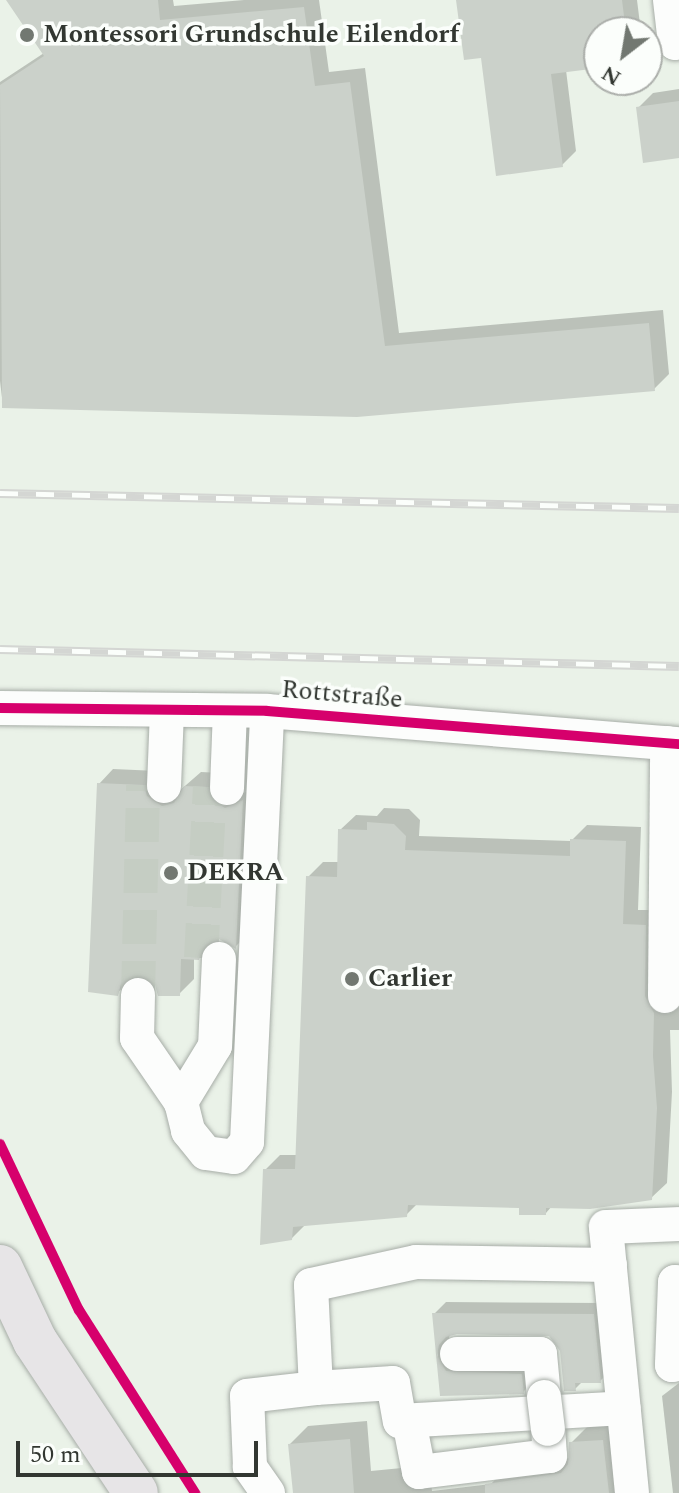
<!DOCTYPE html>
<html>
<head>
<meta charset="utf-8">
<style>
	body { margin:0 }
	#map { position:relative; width:679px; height:1493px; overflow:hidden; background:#eaf2e8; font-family:Spectral,serif }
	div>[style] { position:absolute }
	.shadow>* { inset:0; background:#0003 }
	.building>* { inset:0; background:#cbd1ca }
	.minor-tunnel>* { height:34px; margin-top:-17px; transform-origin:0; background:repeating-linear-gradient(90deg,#c5cdc3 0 34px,transparent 0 51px) }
	.roads { filter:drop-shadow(0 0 2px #a7ada7) drop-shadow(0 0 2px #a7ada7) }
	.minor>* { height:34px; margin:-17px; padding:0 17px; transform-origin:17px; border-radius:17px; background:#fcfdfc }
	.major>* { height:44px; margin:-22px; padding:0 22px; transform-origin:22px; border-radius:22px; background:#e7e5e7 }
	.rail>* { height:9px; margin-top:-4.5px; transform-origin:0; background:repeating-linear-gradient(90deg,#fbfefb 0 18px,#d4d6d3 0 36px); box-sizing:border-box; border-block:2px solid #d4d6d3 }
	.bridges { filter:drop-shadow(0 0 2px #a7ada7) drop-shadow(0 0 2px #a7ada7) }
	.minor-bridge>* { height:34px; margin:-17px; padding:0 17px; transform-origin:17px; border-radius:17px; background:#fcfdfc }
	.cycleway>* { height:10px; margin:-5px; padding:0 5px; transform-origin:5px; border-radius:5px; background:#d6006c }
	.dots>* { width:22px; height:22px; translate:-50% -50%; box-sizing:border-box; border:4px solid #fbfefb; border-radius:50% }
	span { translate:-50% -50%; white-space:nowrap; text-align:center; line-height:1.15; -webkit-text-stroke:7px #fbfefb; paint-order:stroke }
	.poi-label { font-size:26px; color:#323731; font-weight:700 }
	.left { translate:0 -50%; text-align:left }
	.street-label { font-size:26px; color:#323731 }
	.north { position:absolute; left:583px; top:16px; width:80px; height:80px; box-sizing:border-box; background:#fbfefb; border:2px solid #abaeaa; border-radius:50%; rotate:211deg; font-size:22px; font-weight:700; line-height:32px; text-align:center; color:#323731 }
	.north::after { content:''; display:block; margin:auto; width:28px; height:36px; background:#727871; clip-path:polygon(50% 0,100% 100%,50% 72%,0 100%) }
	.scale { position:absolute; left:16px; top:1441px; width:242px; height:36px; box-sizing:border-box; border:4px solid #323731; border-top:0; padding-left:10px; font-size:24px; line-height:28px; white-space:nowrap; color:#323731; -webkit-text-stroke:6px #fbfefb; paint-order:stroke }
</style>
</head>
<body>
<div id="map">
	<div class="shadow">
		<i style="clip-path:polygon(9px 0,173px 0,174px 6px,244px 0,319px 0,329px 72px,365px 68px,399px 333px,663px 310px,669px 374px,654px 389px,3px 406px,0 381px,0 82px,44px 53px)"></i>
		<i style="clip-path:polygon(458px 0,637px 0,641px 32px,599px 32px,599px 66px,566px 70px,576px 151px,562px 165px,483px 55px)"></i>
		<i style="clip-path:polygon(679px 89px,679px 156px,638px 108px,653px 93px)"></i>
		<i style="clip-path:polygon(113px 769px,158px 771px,178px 792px,201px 772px,222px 773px,241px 794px,257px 787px,250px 932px,236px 946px,219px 937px,214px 939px,194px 958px,194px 979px,179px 994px,139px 973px,117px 993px,99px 784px)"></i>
		<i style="clip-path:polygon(384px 808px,409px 809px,420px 820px,419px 836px,571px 841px,587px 825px,641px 827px,638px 910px,660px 910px,679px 1001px,679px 1030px,670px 1030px,672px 1092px,667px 1183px,651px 1198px,552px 1206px,546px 1213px,521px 1206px,418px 1203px,406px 1215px,307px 1223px,292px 1238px,265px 1170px,280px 1155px,297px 1155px,308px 877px,323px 862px,339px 862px,340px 830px,356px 815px,377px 816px)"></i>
		<i style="clip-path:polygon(446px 1302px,606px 1303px,612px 1369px,600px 1381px,583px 1381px,575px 1389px,562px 1351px,550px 1334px,457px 1332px,450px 1334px,448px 1342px,533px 1363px,535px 1380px,523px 1392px,441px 1394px,434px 1314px)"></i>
		<i style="clip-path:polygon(679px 1383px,679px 1493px,673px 1493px,662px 1396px)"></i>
		<i style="clip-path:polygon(367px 1421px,371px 1471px,422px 1466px,430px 1472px,432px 1491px,491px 1484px,508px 1466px,570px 1458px,571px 1443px,589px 1425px,621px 1422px,628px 1493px,295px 1493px,290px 1444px,308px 1426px)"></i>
	</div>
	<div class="building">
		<i style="clip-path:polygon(6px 0,158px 0,160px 20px,304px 7px,315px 86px,350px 82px,385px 346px,649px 323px,655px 391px,357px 417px,2px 408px,0 85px,44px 56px)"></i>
		<i style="clip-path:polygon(456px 0,622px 0,626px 32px,599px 32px,599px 68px,551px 74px,563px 167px,496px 176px,481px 58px,464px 60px)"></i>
		<i style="clip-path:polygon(679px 101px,679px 158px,643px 163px,636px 107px)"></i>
		<i style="clip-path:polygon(97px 783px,144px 785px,147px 796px,162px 806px,174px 803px,184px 786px,207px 787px,210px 798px,225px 808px,243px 800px,236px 949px,219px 939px,203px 948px,199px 960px,181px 959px,180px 996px,158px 996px,155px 985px,139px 975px,121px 984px,118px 996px,88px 992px)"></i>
		<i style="clip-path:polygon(367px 822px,394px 824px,406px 836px,405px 850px,570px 856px,570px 839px,626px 841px,623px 924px,646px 925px,645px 996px,654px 1013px,653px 1056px,657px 1108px,652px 1200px,590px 1209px,546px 1208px,546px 1215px,519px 1215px,519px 1208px,408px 1205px,407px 1217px,293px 1227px,292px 1240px,260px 1245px,263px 1169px,295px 1169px,306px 876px,337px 877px,338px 829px,367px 830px)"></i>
		<i style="clip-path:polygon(432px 1313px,594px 1314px,601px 1383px,575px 1383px,576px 1391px,564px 1391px,560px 1351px,549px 1336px,457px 1334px,446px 1337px,439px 1345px,437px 1355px,446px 1371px,522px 1374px,524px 1394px,440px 1396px)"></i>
		<i style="clip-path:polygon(350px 1439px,354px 1493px,293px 1493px,288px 1444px)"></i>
		<i style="clip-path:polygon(603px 1440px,609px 1493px,485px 1493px,485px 1484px,561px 1473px,568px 1464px,569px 1442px)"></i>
	</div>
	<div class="minor-tunnel">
		<i style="left:201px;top:958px;width:171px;rotate:-87deg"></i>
		<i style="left:138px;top:995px;width:210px;rotate:-88.6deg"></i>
	</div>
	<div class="roads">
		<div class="minor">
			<i style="left:670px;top:0;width:43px;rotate:83.4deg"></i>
			<i style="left:675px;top:43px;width:4px;rotate:-14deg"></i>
			<i style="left:0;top:708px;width:267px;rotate:0.6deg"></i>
			<i style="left:267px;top:711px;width:413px;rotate:4.6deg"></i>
			<i style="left:164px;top:786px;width:76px;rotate:-87.7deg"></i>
			<i style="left:227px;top:788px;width:77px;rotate:-87.8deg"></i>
			<i style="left:219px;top:959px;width:87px;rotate:92.6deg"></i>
			<i style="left:215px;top:1046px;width:66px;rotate:121.3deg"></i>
			<i style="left:181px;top:1102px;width:30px;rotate:76deg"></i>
			<i style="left:188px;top:1131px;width:28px;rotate:51deg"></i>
			<i style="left:206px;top:1153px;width:28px;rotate:8deg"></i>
			<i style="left:234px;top:1157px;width:20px;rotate:-49deg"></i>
			<i style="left:247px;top:1142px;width:431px;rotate:-87.3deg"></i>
			<i style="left:138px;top:995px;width:43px;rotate:91.3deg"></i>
			<i style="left:137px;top:1038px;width:78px;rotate:55.5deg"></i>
			<i style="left:665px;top:996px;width:253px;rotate:-89.5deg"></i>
			<i style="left:679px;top:1283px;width:4px;rotate:-166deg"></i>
			<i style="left:675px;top:1282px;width:83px;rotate:92.1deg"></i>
			<i style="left:672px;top:1365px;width:7px;rotate:-8deg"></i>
			<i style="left:457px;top:1354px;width:83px"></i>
			<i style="left:540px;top:1354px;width:43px;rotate:84.7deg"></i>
			<i style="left:316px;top:1388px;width:77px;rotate:-3.7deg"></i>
			<i style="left:393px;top:1383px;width:39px;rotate:80deg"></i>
			<i style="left:400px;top:1421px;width:224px;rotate:-3.3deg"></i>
			<i style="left:409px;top:1421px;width:52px;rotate:78.9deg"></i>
			<i style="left:419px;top:1472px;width:132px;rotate:-7deg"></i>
			<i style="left:550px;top:1456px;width:27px;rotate:-94deg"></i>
			<i style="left:268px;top:1493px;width:32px;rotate:-125deg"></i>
			<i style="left:250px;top:1467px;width:71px;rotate:-92.4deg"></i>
			<i style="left:247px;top:1396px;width:69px;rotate:-6.6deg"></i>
			<i style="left:316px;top:1388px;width:103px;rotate:-92.8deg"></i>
			<i style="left:311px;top:1285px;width:107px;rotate:-12.4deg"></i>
			<i style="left:416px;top:1262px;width:194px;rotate:0.9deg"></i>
			<i style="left:632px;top:1493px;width:267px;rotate:-95.6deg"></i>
			<i style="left:606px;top:1227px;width:73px;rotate:-2.4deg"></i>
		</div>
		<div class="major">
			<i style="left:0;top:1267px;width:82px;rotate:64.7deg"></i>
			<i style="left:35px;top:1341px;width:182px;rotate:56.4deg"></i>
		</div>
	</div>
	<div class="rail">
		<i style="left:0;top:493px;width:679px;rotate:1.27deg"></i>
		<i style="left:0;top:649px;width:679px;rotate:1.43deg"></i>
	</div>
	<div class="bridges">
		<div class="minor-bridge">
			<i style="left:544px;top:1397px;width:32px;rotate:83deg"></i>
		</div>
	</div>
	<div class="cycleway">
		<i style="left:0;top:708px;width:267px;rotate:0.6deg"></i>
		<i style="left:267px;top:711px;width:413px;rotate:4.6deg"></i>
		<i style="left:0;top:1144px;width:184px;rotate:64.6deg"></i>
		<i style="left:79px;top:1310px;width:217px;rotate:57.6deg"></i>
	</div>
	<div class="dots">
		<i style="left:27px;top:35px;background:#727871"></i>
		<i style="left:171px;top:873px;background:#727871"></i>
		<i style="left:352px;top:979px;background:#727871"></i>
	</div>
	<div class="poi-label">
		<span class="left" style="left:43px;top:35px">Montessori Grundschule Eilendorf</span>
		<span class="left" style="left:187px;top:873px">DEKRA</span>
		<span class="left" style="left:368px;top:979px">Carlier</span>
	</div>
	<div class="street-label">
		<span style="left:342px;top:695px;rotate:5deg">Rottstraße</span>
	</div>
	<div class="north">N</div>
	<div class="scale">50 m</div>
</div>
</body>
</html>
